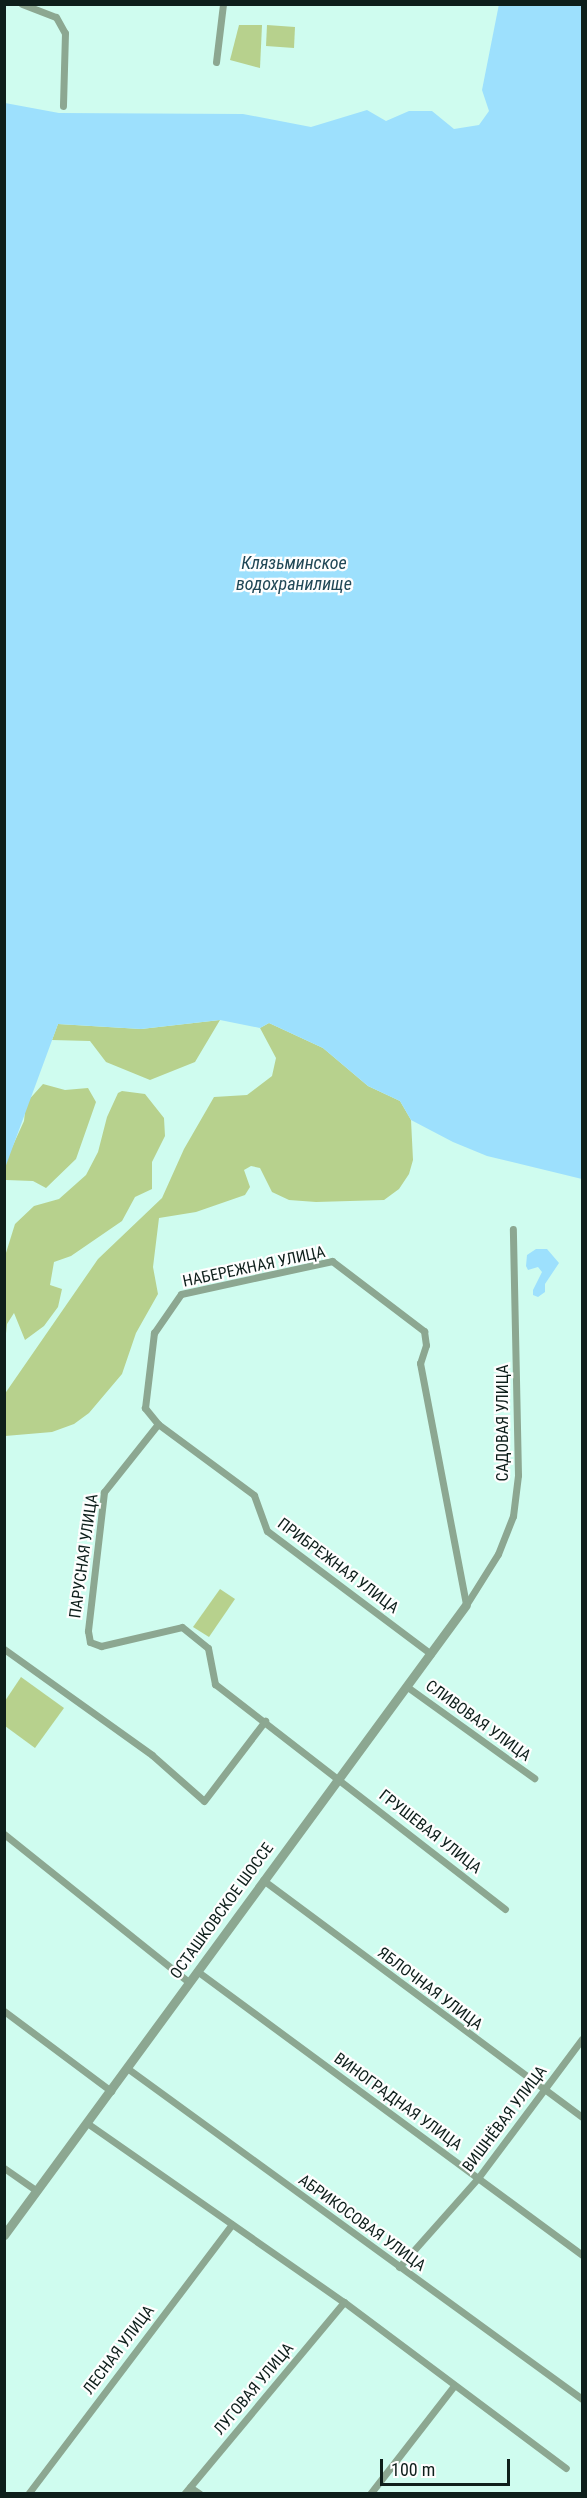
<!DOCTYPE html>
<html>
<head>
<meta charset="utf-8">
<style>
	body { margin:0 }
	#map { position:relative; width:587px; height:2498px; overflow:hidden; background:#cffcef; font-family:"Roboto Condensed",sans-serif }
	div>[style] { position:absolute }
	.green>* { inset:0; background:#b7d18d }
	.water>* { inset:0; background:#9de0fd }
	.minor>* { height:7px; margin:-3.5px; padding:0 3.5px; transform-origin:3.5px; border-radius:3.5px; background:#8ca791 }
	.tertiary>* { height:9px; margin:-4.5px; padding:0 4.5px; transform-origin:4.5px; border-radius:4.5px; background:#8ca791 }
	span { translate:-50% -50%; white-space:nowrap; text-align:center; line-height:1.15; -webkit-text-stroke:4.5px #fefefe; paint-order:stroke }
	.street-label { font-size:16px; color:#0e1f1b }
	.water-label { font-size:18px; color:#214857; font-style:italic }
	.frame { position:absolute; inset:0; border:6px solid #0e1f1b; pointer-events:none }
	.scale { position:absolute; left:380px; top:2459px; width:130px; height:27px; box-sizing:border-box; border:3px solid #0e1f1b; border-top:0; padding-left:8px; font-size:18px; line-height:21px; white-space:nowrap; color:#0e1f1b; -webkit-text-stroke:4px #fefefe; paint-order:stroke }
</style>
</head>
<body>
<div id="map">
	<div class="green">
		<i style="clip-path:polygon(239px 25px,262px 25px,260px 68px,230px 60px)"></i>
		<i style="clip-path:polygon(267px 25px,295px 27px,294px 48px,266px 46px)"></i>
		<i style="clip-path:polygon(220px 1020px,195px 1062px,150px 1080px,106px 1062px,90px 1041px,52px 1040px,58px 1024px,141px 1029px)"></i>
		<i style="clip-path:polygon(269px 1023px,323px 1048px,368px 1086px,400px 1101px,411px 1120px,413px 1160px,409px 1174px,399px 1189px,384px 1200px,316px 1202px,289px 1200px,272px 1192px,260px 1168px,251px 1166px,244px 1170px,250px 1187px,245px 1195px,196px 1212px,159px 1218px,153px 1267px,158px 1294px,136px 1333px,122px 1374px,89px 1413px,74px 1424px,52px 1432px,5px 1436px,4px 1395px,98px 1259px,162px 1198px,184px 1149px,214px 1097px,247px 1095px,272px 1076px,276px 1058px,260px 1028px)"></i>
		<i style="clip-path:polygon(43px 1084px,65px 1090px,88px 1088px,96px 1102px,76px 1159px,46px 1188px,33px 1181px,6px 1180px,5px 1174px,5px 1163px,24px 1121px,26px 1103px)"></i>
		<i style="clip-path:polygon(122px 1091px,145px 1094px,164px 1118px,165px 1136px,152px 1162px,152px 1189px,135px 1197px,122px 1221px,71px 1256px,54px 1262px,50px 1285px,62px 1289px,58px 1307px,44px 1326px,25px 1340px,14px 1313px,7px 1324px,5px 1343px,5px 1256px,15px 1224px,34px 1206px,59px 1199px,86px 1175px,98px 1152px,107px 1117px,118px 1093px)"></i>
		<i style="clip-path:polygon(220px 1589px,235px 1599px,209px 1637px,193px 1627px)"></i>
		<i style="clip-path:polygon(21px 1677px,64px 1708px,35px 1748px,5px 1726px,5px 1701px)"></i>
	</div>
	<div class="water">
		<i style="clip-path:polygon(499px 4px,582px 5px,582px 1179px,487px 1156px,453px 1142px,411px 1120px,400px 1101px,368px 1086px,323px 1048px,269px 1023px,260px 1028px,220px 1020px,141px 1029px,58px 1024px,5px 1168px,5px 103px,59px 113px,243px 114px,311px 127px,367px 110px,386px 121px,409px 111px,432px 111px,454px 129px,479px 125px,489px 111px,482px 90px)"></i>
		<i style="clip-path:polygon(536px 1249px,547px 1249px,559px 1263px,545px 1284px,545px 1292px,538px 1297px,533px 1295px,533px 1290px,542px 1272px,538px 1267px,528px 1270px,526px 1266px,527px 1255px)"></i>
	</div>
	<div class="minor">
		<i style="left:22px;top:4px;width:36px;rotate:21deg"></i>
		<i style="left:56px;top:17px;width:18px;rotate:61deg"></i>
		<i style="left:65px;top:33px;width:73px;rotate:91.6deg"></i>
		<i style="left:216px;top:62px;width:58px;rotate:-83.1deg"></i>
		<i style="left:158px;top:1424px;width:87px;rotate:128.5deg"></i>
		<i style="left:104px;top:1492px;width:140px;rotate:96.6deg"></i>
		<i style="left:88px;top:1631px;width:11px;rotate:80deg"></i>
		<i style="left:90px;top:1642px;width:12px;rotate:20deg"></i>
		<i style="left:101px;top:1646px;width:83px;rotate:-13.2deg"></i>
		<i style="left:182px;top:1627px;width:33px;rotate:39deg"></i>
		<i style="left:208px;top:1648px;width:37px;rotate:79deg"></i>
		<i style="left:215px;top:1684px;width:367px;rotate:37.8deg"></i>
		<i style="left:466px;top:1605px;width:60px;rotate:-57.9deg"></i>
		<i style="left:498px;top:1554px;width:41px;rotate:-68.5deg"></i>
		<i style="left:513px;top:1516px;width:41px;rotate:-83deg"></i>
		<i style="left:518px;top:1475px;width:246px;rotate:-91.2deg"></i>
		<i style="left:4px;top:1649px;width:182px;rotate:35.6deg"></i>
		<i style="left:152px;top:1755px;width:69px;rotate:41.5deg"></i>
		<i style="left:204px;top:1801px;width:101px;rotate:-52.7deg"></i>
		<i style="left:431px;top:1654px;width:205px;rotate:-143.1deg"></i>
		<i style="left:267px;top:1531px;width:38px;rotate:-110deg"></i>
		<i style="left:254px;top:1495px;width:119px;rotate:-143.5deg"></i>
		<i style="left:158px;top:1424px;width:21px;rotate:-129deg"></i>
		<i style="left:145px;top:1408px;width:76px;rotate:-83.2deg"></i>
		<i style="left:154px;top:1333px;width:47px;rotate:-55.3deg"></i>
		<i style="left:181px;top:1294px;width:155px;rotate:-12.3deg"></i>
		<i style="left:332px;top:1261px;width:116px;rotate:37.3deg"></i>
		<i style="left:424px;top:1331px;width:14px;rotate:82deg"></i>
		<i style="left:426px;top:1345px;width:19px;rotate:108deg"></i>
		<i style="left:420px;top:1363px;width:246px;rotate:79.2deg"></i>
		<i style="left:406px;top:1686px;width:158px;rotate:35.7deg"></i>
		<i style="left:4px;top:1834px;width:237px;rotate:38.7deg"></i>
		<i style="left:263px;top:1880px;width:397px;rotate:36.6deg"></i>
		<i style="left:197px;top:1971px;width:478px;rotate:36.4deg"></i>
		<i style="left:4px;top:2011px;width:134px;rotate:36.8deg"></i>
		<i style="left:127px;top:2068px;width:563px;rotate:36.03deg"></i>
		<i style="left:87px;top:2123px;width:313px;rotate:34.9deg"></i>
		<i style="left:344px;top:2302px;width:277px;rotate:36.8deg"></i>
		<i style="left:4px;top:2168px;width:40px;rotate:34.9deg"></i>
		<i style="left:399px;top:2267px;width:119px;rotate:-48.4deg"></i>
		<i style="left:478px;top:2178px;width:174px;rotate:-53.2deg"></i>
		<i style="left:190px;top:2487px;width:12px;rotate:35deg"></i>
		<i style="left:28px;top:2494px;width:338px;rotate:-52.9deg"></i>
		<i style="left:184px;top:2494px;width:250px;rotate:-50.2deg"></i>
		<i style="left:370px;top:2494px;width:135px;rotate:-52.2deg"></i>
	</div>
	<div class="tertiary">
		<i style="left:4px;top:2235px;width:781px;rotate:-53.75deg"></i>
	</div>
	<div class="street-label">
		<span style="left:254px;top:1267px;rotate:-12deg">НАБЕРЕЖНАЯ УЛИЦА</span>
		<span style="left:503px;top:1423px;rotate:-90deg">САДОВАЯ УЛИЦА</span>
		<span style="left:84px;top:1556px;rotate:-82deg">ПАРУСНАЯ УЛИЦА</span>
		<span style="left:338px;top:1566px;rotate:37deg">ПРИБРЕЖНАЯ УЛИЦА</span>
		<span style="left:478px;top:1721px;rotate:36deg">СЛИВОВАЯ УЛИЦА</span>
		<span style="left:430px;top:1832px;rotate:38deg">ГРУШЕВАЯ УЛИЦА</span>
		<span style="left:222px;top:1911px;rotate:-54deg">ОСТАШКОВСКОЕ ШОССЕ</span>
		<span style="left:430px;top:1989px;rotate:37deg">ЯБЛОЧНАЯ УЛИЦА</span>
		<span style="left:398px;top:2102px;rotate:36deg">ВИНОГРАДНАЯ УЛИЦА</span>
		<span style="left:505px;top:2119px;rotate:-53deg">ВИШНЁВАЯ УЛИЦА</span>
		<span style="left:362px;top:2223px;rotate:36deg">АБРИКОСОВАЯ УЛИЦА</span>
		<span style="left:119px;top:2350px;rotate:-53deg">ЛЕСНАЯ УЛИЦА</span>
		<span style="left:254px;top:2389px;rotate:-50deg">ЛУГОВАЯ УЛИЦА</span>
	</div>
	<div class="water-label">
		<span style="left:294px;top:574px">Клязьминское<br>водохранилище</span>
	</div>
	<div class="frame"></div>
	<div class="scale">100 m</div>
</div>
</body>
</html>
